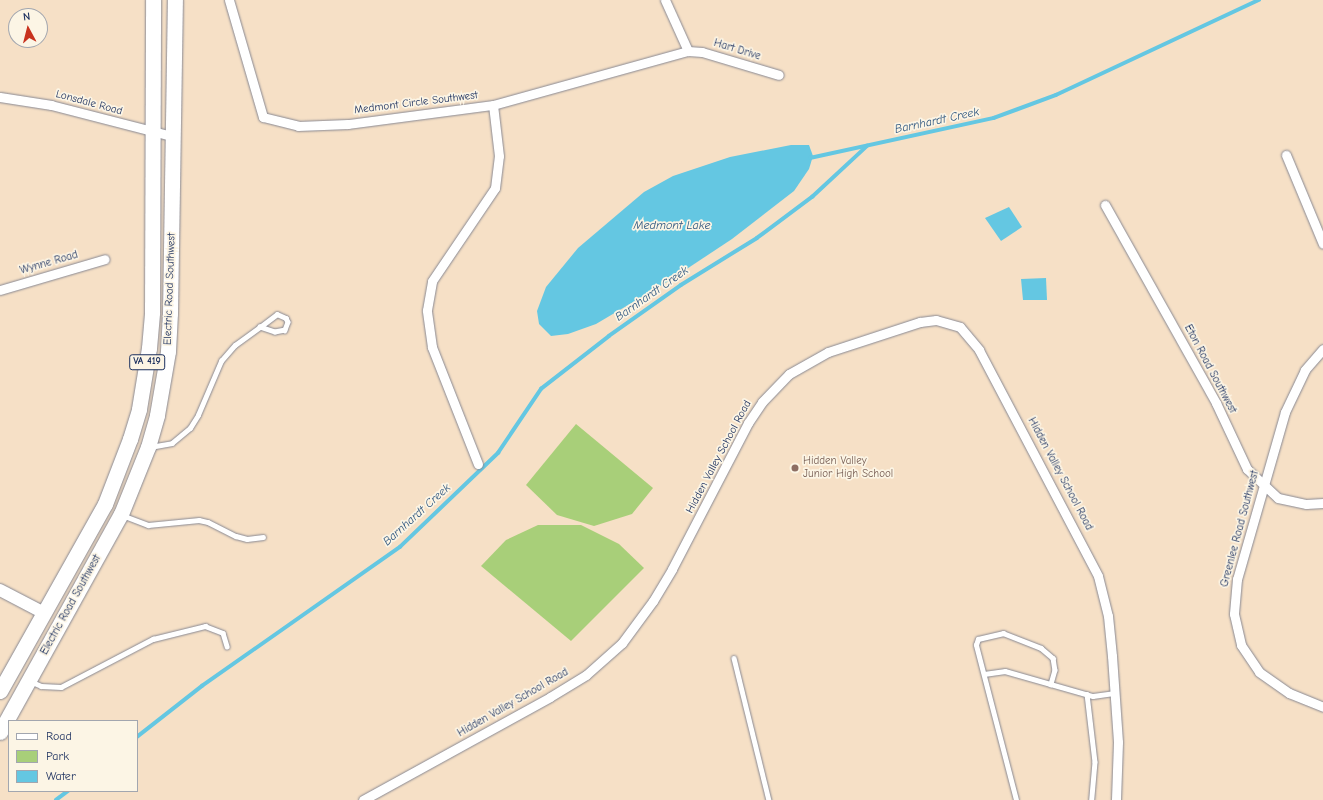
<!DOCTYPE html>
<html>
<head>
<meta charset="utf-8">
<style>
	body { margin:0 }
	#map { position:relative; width:1323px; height:800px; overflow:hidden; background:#f6e0c6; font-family:"Comic Neue",sans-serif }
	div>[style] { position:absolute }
	.green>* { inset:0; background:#a8cf79 }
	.water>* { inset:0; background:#64c7e2 }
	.stream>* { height:3.5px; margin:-1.75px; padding:0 1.75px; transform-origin:1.75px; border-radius:1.75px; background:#64c7e2 }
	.roads { filter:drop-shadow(0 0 1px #888892) drop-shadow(0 0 1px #888892) }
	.service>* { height:4.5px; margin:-2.25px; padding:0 2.25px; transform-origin:2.25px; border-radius:2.25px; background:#fff }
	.minor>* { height:9px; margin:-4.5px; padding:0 4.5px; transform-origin:4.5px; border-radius:4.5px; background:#fff }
	.tertiary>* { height:12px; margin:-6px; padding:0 6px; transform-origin:6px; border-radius:6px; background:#fff }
	.primary>* { height:15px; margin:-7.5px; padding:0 7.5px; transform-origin:7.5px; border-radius:7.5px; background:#fff }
	.dots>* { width:11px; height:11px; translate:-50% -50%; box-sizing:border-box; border:2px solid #fcf5e5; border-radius:50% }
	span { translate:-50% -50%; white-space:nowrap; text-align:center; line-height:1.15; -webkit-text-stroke:3.5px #fcf5e5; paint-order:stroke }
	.shield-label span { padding:1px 3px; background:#fcf5e5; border:1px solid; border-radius:3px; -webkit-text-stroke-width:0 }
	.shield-label { font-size:10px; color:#1b2f5e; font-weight:700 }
	.street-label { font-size:11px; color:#1b2f5e }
	.education-label { font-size:11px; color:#785e54 }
	.left { translate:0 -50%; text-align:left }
	.water-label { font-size:12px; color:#2d557f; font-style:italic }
	.legend { position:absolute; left:8px; top:720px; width:130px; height:72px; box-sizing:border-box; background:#fcf5e5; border:1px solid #a2a6af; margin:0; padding:5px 7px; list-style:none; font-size:12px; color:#1b2f5e }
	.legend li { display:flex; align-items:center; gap:8px; height:20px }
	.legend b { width:20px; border:1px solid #a2a6af }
	.north { position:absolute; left:8px; top:8px; width:40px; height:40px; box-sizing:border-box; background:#fcf5e5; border:1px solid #a2a6af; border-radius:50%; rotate:353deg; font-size:11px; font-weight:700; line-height:16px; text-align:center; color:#1b2f5e }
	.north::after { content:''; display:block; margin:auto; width:14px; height:18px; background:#c8321e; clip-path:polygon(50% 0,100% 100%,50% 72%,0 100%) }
</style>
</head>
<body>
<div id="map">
	<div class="green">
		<i style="clip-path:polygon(576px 424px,653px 488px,632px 514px,594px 526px,557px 515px,526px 485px)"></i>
		<i style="clip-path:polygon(538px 525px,581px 525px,619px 544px,644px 568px,571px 641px,481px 566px,506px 540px)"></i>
	</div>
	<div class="water">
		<i style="clip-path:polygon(791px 145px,809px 145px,813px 156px,809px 169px,794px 191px,732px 239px,667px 282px,596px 324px,568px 334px,551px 336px,539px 324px,537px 311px,546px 287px,578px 248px,644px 192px,673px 176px,730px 157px)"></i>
		<i style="clip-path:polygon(1009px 207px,1022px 227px,1001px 241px,985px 218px)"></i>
		<i style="clip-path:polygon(1046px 278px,1047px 300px,1023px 300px,1021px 279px)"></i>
	</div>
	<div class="stream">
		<i style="left:810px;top:158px;width:188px;rotate:-12.3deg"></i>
		<i style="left:994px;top:118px;width:66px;rotate:-20.4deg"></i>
		<i style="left:1056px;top:95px;width:224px;rotate:-25.1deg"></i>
		<i style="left:137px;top:737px;width:83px;rotate:-38.1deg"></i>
		<i style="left:202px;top:686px;width:242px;rotate:-35.1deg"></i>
		<i style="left:400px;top:547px;width:136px;rotate:-43.8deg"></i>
		<i style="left:498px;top:453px;width:77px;rotate:-56.1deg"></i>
		<i style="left:541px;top:389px;width:86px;rotate:-37.9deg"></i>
		<i style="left:609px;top:336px;width:88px;rotate:-35.3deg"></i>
		<i style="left:681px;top:285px;width:89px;rotate:-31.7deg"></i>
		<i style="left:757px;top:238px;width:69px;rotate:-36.7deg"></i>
		<i style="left:812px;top:197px;width:75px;rotate:-42.8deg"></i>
		<i style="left:56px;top:800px;width:15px;rotate:-37deg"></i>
	</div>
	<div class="roads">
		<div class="service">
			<i style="left:277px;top:314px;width:10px;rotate:24deg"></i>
			<i style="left:286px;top:318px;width:4px;rotate:63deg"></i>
			<i style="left:288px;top:322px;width:9px;rotate:111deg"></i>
			<i style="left:285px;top:330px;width:10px;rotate:169deg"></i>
			<i style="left:275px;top:332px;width:16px;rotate:-162deg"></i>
			<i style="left:260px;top:327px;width:21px;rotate:-37deg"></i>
			<i style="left:150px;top:447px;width:22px;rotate:-10deg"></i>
			<i style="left:172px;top:443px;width:23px;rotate:-40deg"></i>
			<i style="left:190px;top:428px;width:15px;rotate:-58deg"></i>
			<i style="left:198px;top:415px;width:59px;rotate:-66.9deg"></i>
			<i style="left:221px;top:361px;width:21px;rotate:-49deg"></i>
			<i style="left:235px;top:345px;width:31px;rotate:-36deg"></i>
			<i style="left:122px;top:515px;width:28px;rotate:21deg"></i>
			<i style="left:148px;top:525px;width:51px;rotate:-5.6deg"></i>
			<i style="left:199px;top:520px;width:9px;rotate:13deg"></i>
			<i style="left:208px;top:522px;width:31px;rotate:27deg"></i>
			<i style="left:236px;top:536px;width:11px;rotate:15deg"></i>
			<i style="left:247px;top:539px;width:16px;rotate:-7deg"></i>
			<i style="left:734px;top:658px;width:146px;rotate:76.2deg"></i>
			<i style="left:984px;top:674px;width:21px;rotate:-8deg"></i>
			<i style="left:1005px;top:671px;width:91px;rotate:15.9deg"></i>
			<i style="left:1093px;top:696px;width:22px;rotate:-8deg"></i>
			<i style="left:30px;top:681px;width:12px;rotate:24deg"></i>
			<i style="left:41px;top:686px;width:20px;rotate:3deg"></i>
			<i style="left:61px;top:687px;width:104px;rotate:-27.6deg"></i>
			<i style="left:153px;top:639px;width:54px;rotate:-14deg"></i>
			<i style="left:205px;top:626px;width:19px;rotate:21deg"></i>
			<i style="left:223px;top:633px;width:14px;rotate:73deg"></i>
			<i style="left:1087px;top:694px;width:68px;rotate:83.3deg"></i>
			<i style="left:1095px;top:762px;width:38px;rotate:95deg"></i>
			<i style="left:1016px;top:800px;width:160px;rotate:-104.5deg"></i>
			<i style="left:976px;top:645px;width:6px;rotate:-72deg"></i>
			<i style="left:978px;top:639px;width:26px;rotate:-13deg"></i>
			<i style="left:1003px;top:633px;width:41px;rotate:21.5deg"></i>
			<i style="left:1041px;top:648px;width:16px;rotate:40deg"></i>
			<i style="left:1053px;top:658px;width:12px;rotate:81deg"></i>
			<i style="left:1055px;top:670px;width:15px;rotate:106deg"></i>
		</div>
		<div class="minor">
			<i style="left:229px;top:0;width:122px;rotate:73.8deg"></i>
			<i style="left:263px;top:117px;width:36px;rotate:14deg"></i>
			<i style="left:298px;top:126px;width:50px;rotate:-2.3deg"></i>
			<i style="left:348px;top:124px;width:146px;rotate:-7.5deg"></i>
			<i style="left:493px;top:105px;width:202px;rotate:-15.5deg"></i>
			<i style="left:688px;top:51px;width:14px;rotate:4deg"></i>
			<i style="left:702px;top:52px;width:80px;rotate:16.6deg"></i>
			<i style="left:665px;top:0;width:56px;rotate:65.7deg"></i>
			<i style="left:0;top:97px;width:52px;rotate:8.9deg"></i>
			<i style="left:51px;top:105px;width:125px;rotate:14.4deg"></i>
			<i style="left:1286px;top:155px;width:96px;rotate:67.4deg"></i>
			<i style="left:1105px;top:205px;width:227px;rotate:60.7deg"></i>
			<i style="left:1216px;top:403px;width:73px;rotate:64.8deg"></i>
			<i style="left:1247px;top:469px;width:42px;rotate:43.1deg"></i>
			<i style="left:1278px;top:498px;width:29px;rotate:12deg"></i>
			<i style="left:1306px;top:504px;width:17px;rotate:-3deg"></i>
			<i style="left:0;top:290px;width:109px;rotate:-16.4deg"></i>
			<i style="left:1323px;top:349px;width:28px;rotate:131deg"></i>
			<i style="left:1305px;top:370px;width:47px;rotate:115.5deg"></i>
			<i style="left:1285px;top:412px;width:174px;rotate:106deg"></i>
			<i style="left:1237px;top:579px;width:35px;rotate:95deg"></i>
			<i style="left:1234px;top:614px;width:32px;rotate:77deg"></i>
			<i style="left:1241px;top:645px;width:32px;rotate:56deg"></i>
			<i style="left:1259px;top:672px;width:37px;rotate:35deg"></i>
			<i style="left:1289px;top:693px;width:37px;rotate:22deg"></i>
			<i style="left:478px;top:464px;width:126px;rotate:-111.5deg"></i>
			<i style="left:432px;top:347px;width:37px;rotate:-98deg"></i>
			<i style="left:427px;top:310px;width:29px;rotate:-80deg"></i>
			<i style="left:432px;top:281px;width:112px;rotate:-55.9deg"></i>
			<i style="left:495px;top:188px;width:32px;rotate:-83deg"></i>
			<i style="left:499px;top:156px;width:51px;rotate:-96.7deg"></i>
			<i style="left:363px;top:800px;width:213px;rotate:-28.8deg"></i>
			<i style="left:550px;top:697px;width:42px;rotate:-31.4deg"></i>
			<i style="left:586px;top:675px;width:48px;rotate:-41.6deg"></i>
			<i style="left:622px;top:643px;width:52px;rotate:-53.6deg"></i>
			<i style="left:653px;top:601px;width:37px;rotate:-59deg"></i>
			<i style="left:672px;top:569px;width:165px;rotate:-62.5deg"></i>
			<i style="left:748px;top:423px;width:25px;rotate:-56deg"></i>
			<i style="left:762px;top:402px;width:39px;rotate:-46deg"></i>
			<i style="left:789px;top:374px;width:45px;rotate:-29.4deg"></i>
			<i style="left:828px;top:352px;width:97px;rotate:-18.1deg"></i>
			<i style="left:920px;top:322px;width:16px;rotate:-7deg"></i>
			<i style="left:936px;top:320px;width:25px;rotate:16deg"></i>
			<i style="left:960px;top:327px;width:30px;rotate:50deg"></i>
			<i style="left:979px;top:350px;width:255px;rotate:62.2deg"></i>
			<i style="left:1098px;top:576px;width:41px;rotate:76deg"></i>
			<i style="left:1108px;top:616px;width:40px;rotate:84.3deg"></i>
			<i style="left:1112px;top:656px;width:86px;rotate:86deg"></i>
			<i style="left:1118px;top:742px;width:58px;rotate:92deg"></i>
		</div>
		<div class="tertiary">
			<i style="left:0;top:590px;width:50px;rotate:27.6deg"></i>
		</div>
		<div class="primary">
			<i style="left:0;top:691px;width:214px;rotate:-60.7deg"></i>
			<i style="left:105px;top:504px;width:70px;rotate:-69deg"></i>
			<i style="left:130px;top:439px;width:31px;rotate:-73deg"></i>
			<i style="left:139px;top:409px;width:62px;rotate:-80.7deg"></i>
			<i style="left:149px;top:348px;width:36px;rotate:-85deg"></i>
			<i style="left:152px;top:312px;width:312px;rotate:-89.8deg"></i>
			<i style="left:0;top:732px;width:249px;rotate:-61deg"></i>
			<i style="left:121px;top:514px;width:72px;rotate:-68.1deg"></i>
			<i style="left:148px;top:447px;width:33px;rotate:-74deg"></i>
			<i style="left:157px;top:415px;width:65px;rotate:-80.2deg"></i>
			<i style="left:168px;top:351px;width:38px;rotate:-87deg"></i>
			<i style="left:170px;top:313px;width:313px;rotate:-89.1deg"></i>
		</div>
	</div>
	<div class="dots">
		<i style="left:795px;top:468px;background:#8d6e63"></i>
	</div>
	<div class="shield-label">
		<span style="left:147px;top:362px">VA 419</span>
	</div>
	<div class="street-label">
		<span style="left:737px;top:50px;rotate:17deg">Hart Drive</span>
		<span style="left:89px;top:103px;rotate:15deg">Lonsdale Road</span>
		<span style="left:416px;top:103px;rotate:-7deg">Medmont Circle Southwest</span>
		<span style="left:49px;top:263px;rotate:-16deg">Wynne Road</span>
		<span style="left:170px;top:289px;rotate:-88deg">Electric Road Southwest</span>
		<span style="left:1210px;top:369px;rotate:62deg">Eton Road Southwest</span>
		<span style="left:719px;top:457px;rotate:-62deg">Hidden Valley School Road</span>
		<span style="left:1060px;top:474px;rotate:62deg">Hidden Valley School Road</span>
		<span style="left:1240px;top:529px;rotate:-75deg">Greenlee Road Southwest</span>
		<span style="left:71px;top:605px;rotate:-61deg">Electric Road Southwest</span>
		<span style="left:513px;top:703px;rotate:-30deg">Hidden Valley School Road</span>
	</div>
	<div class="education-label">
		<span class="left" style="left:803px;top:468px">Hidden Valley<br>Junior High School</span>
	</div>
	<div class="water-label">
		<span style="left:937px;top:121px;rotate:-12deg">Barnhardt Creek</span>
		<span style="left:672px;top:226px">Medmont Lake</span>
		<span style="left:652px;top:294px;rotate:-35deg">Barnhardt Creek</span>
		<span style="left:417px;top:515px;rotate:-42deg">Barnhardt Creek</span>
	</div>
	<ul class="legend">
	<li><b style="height:5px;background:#fff"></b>Road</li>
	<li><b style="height:11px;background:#a8cf79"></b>Park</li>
	<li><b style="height:11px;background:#64c7e2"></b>Water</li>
	</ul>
	<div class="north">N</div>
</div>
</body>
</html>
